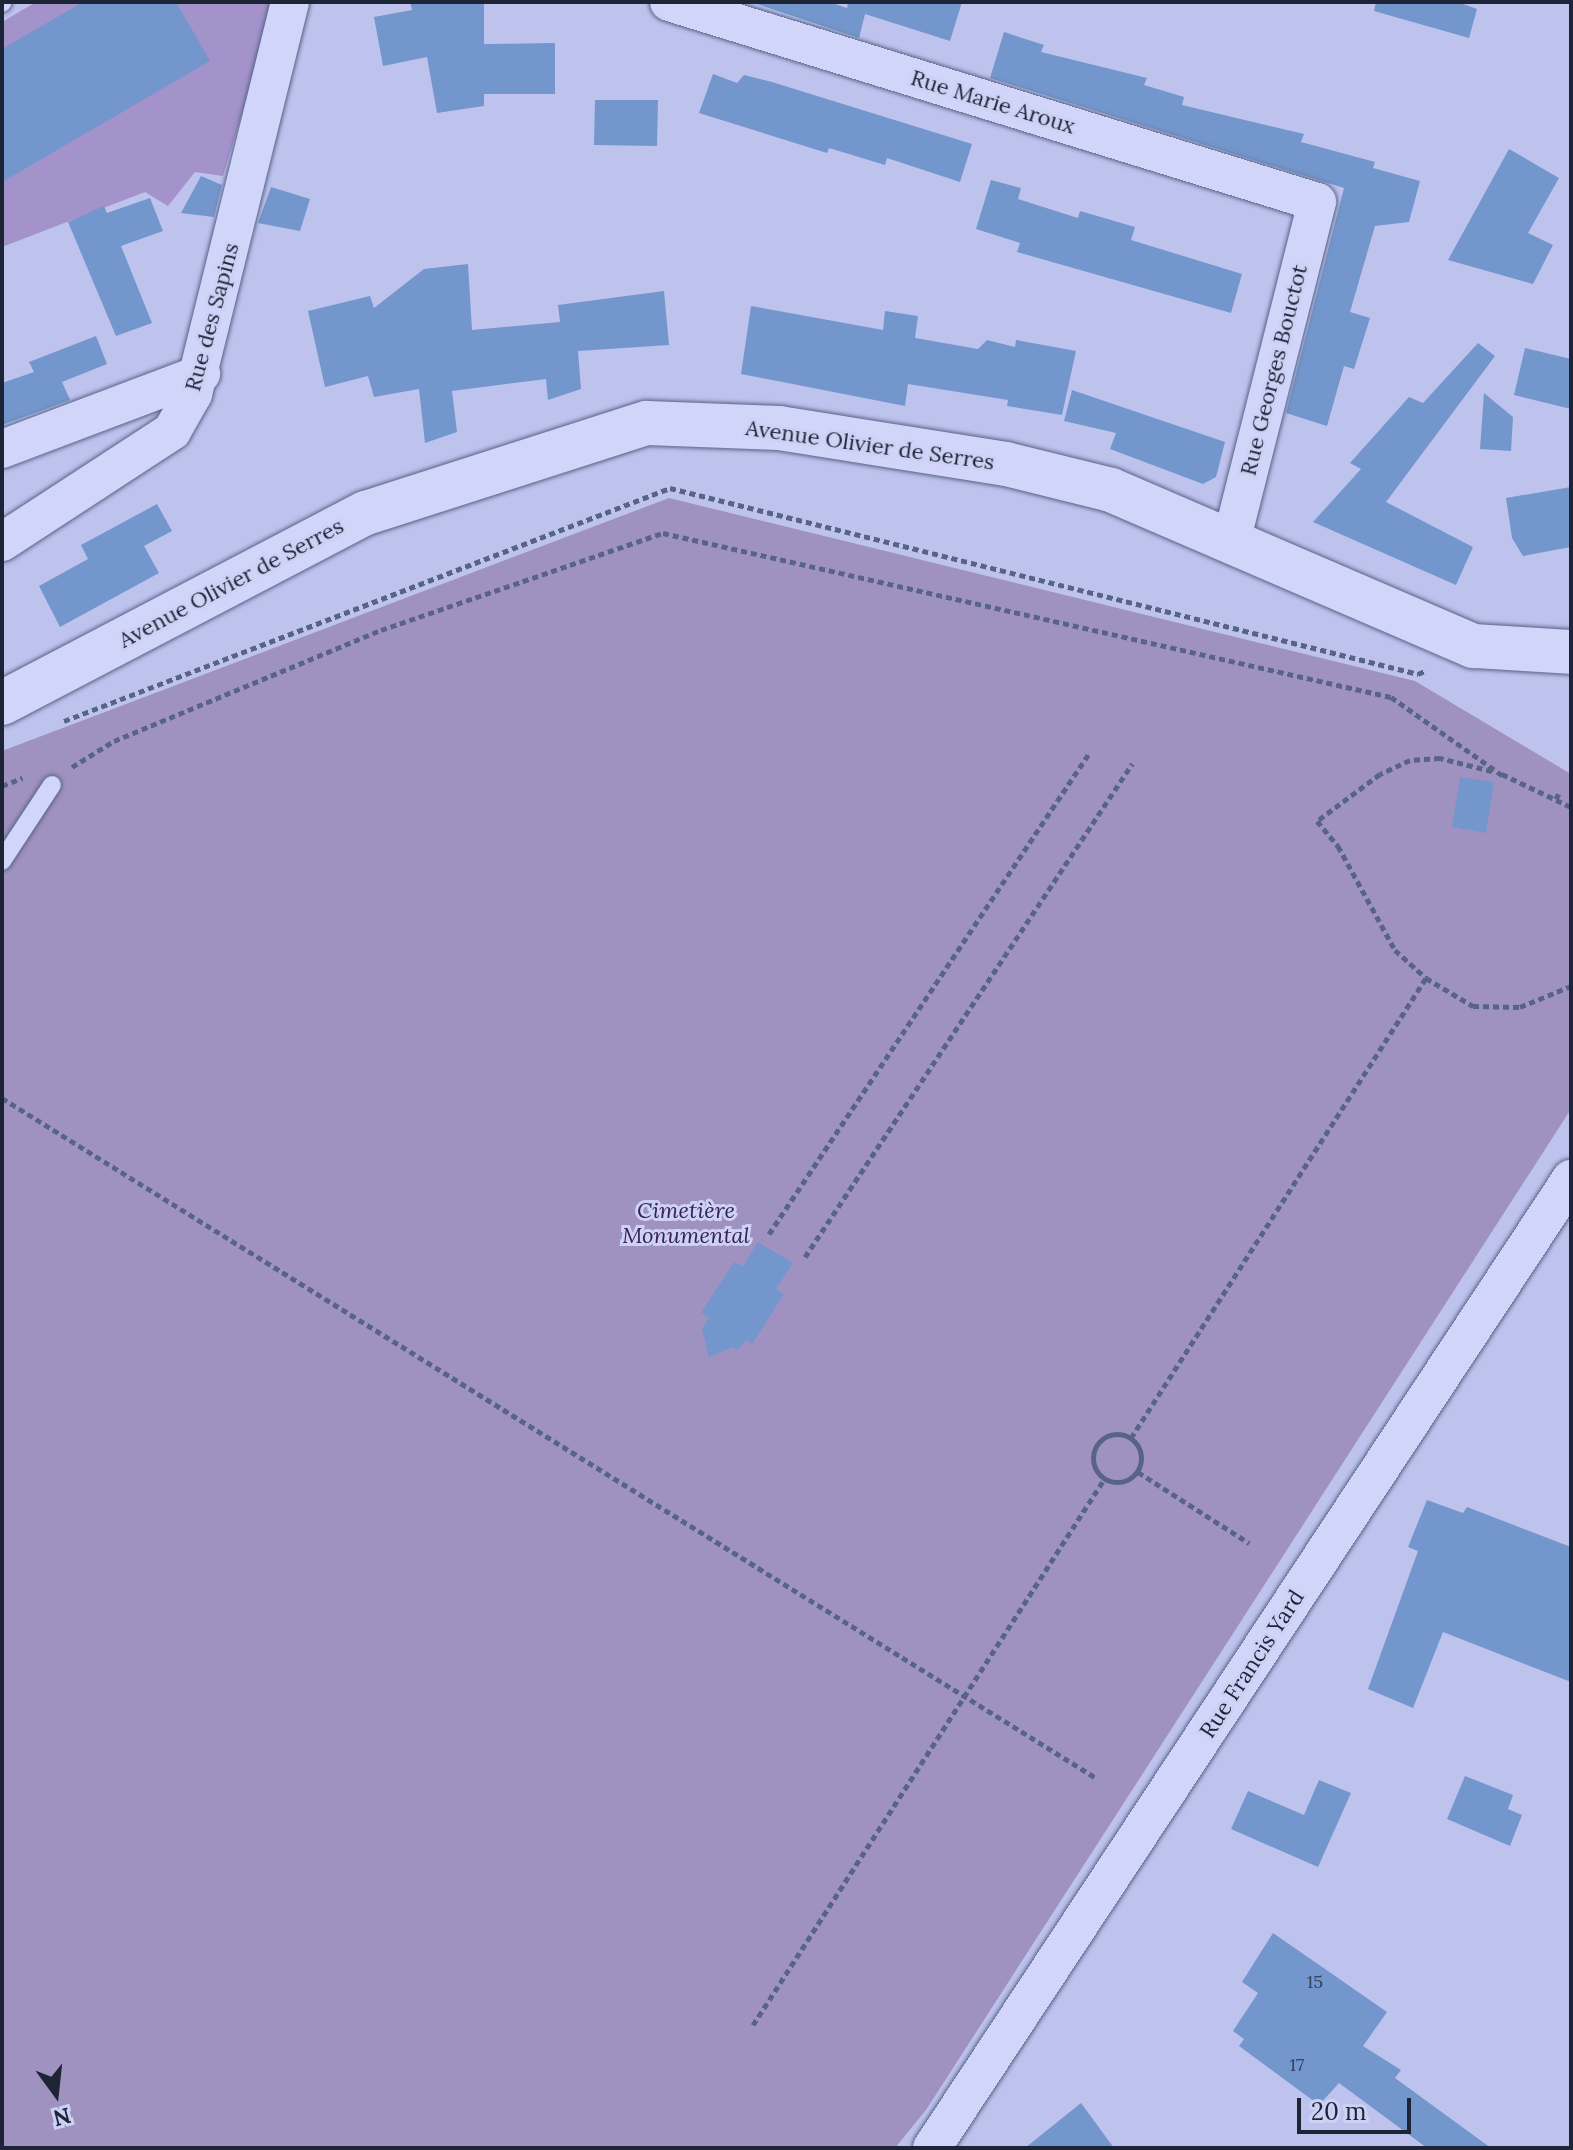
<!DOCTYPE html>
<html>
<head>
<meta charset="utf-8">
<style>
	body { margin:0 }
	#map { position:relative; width:1573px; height:2150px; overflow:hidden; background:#bec3ee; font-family:Lora,serif }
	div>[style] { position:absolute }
	.green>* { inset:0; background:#a492cb }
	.cemetery>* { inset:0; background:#a092c0 }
	.building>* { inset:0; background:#7396cc }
	.path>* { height:5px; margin-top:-2.5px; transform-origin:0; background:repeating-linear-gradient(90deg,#576486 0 6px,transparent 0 10px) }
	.path>.ring { margin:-2.5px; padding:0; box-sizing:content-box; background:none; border:5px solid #576486; border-radius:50% }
	.roads { filter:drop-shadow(0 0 2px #576486) drop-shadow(0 0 2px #576486) }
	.service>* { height:18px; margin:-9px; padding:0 9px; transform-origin:9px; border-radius:9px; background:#d1d5f9 }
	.minor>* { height:38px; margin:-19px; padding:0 19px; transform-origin:19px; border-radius:19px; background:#d1d5f9 }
	.tertiary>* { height:44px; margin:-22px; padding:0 22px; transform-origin:22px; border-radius:22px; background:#d1d5f9 }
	span { translate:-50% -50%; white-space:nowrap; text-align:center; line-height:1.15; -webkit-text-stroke:6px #cdd1f5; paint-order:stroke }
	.number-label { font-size:18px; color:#32405b }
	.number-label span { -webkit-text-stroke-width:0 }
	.street-label { font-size:22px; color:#1c2435 }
	.park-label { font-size:22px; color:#372251; font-style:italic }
	.frame { position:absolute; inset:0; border:4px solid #1c2435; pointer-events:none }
	.north { position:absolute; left:16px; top:2054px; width:80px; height:80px; -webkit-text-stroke:6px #cdd1f5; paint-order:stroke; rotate:165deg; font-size:22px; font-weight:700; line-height:32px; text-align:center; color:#1c2435 }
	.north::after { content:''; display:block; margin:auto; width:28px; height:36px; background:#1c2435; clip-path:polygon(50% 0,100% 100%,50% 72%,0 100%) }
	.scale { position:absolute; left:1297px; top:2098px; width:114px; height:36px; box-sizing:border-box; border:4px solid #1c2435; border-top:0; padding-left:10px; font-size:24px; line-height:28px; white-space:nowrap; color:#1c2435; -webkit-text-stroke:6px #cdd1f5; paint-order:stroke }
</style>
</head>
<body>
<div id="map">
	<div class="green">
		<i style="clip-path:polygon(36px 2px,276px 2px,223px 176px,195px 172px,168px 206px,145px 192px,2px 247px,2px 22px)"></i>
	</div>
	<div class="cemetery">
		<i style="clip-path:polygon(669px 498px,1415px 681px,1571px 774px,1571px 1109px,926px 2110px,895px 2148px,2px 2148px,2px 751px)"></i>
	</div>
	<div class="building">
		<i style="clip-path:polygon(83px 2px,176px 2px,210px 61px,2px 182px,2px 49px)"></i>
		<i style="clip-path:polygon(410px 2px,484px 2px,484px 44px,555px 43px,555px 94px,484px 94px,484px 106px,437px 113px,427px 57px,383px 66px,374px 17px,412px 10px)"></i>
		<i style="clip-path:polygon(751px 2px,829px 2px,847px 8px,848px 2px,962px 2px,950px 41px,865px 14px,859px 38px)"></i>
		<i style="clip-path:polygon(1376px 2px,1458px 2px,1477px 9px,1469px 38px,1374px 11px)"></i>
		<i style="clip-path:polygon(1004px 32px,1044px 45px,1041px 52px,1147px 78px,1144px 85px,1184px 97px,1182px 105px,1304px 134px,1301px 142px,1375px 162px,1373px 168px,1420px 181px,1409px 222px,1375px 226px,1350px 312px,1370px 318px,1354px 369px,1344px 366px,1327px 426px,1286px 413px,1344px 188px,990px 78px)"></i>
		<i style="clip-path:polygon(713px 74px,737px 83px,744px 75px,772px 82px,972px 144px,960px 182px,887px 158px,885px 165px,829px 148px,827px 153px,699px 113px)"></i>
		<i style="clip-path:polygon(595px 100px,658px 100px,657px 146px,594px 145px)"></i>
		<i style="clip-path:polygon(1509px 149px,1559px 178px,1528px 233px,1553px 245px,1533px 284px,1448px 260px)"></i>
		<i style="clip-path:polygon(201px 176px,222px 185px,214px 217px,181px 213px)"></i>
		<i style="clip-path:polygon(991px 180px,1021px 188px,1018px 199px,1078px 218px,1080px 211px,1135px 227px,1131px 240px,1242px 274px,1231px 313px,1017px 252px,1020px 243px,976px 229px)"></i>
		<i style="clip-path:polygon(271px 187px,310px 199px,300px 231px,258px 223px)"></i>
		<i style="clip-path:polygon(150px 198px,163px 231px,121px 246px,152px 323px,116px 336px,68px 222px,104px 206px,107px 213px)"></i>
		<i style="clip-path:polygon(468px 264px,472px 330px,560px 322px,558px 305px,664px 291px,669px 345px,578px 351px,581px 389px,548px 400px,546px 379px,452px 391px,457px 432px,425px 443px,419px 389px,374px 397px,368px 376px,325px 387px,308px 311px,370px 296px,374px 308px,424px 269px)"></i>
		<i style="clip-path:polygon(751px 306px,883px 330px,885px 311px,918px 316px,915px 338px,978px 349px,987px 340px,1015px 347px,1016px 340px,1076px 351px,1062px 415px,1007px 406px,1008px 400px,908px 384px,905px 406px,741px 374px)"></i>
		<i style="clip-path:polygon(96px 336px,107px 364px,62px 382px,70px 400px,2px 425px,2px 383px,34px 372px,29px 362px)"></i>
		<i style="clip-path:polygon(1478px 343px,1495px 356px,1386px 502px,1473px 547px,1456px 585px,1313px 522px,1361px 469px,1350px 463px,1409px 397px,1423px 403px)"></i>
		<i style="clip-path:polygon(1525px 348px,1571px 359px,1571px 409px,1514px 395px)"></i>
		<i style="clip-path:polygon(1072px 390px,1225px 442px,1216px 477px,1203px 484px,1110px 449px,1116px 433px,1064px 421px)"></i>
		<i style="clip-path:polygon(1484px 393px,1513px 417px,1511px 451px,1480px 449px)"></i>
		<i style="clip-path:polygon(1571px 487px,1571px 547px,1523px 556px,1512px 538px,1506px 498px)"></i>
		<i style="clip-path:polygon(157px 504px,172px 531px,144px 546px,159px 573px,60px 627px,39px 586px,88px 559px,81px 545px)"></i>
		<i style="clip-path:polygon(1460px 777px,1494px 782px,1486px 833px,1452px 827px)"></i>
		<i style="clip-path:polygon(758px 1242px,793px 1263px,776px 1289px,784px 1294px,752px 1344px,746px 1340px,738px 1350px,733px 1347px,709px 1357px,702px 1329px,709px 1317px,701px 1313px,734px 1262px,743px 1266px)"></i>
		<i style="clip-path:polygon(1427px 1500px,1463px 1513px,1467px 1507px,1571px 1547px,1571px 1682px,1443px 1632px,1413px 1708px,1368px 1689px,1418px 1551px,1408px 1547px)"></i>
		<i style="clip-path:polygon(1465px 1776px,1513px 1795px,1508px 1809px,1522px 1815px,1510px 1846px,1447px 1819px)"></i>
		<i style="clip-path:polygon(1319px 1780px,1351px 1793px,1318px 1867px,1231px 1829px,1248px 1791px,1304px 1815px)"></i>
		<i style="clip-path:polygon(1273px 1933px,1387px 2012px,1363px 2046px,1401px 2070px,1395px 2078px,1491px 2148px,1427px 2148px,1339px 2083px,1319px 2105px,1239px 2046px,1244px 2039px,1233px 2031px,1258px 1993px,1242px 1982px)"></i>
		<i style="clip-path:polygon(1081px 2103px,1114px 2148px,1025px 2148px)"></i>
	</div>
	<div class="path">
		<i style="left:64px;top:721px;width:649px;rotate:-21.03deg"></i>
		<i style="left:670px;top:488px;width:771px;rotate:13.96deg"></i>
		<i style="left:1418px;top:674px;width:10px;rotate:-24deg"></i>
		<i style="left:72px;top:767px;width:49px;rotate:-31.8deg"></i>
		<i style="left:114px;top:741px;width:289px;rotate:-22.6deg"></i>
		<i style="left:381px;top:630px;width:298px;rotate:-19deg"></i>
		<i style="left:663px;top:533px;width:746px;rotate:12.7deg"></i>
		<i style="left:1391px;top:697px;width:136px;rotate:35.1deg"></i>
		<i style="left:1492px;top:771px;width:54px;rotate:-166deg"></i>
		<i style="left:1440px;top:758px;width:30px;rotate:176deg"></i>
		<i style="left:1410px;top:760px;width:33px;rotate:155deg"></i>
		<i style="left:1380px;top:774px;width:79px;rotate:143.3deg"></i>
		<i style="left:1317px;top:821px;width:33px;rotate:50deg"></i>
		<i style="left:1338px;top:846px;width:119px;rotate:61.3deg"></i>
		<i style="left:1395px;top:950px;width:42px;rotate:42.1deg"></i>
		<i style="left:1426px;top:978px;width:55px;rotate:30.8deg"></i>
		<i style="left:1473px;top:1006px;width:47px;rotate:1.2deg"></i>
		<i style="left:1520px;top:1007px;width:55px;rotate:-22.4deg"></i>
		<i style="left:1502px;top:774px;width:76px;rotate:25.6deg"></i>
		<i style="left:2px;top:786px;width:22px;rotate:-22deg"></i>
		<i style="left:1556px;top:799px;width:9px;rotate:-63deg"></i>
		<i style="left:2px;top:1098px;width:1288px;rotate:31.86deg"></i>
		<i style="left:769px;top:1234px;width:579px;rotate:-56.34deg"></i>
		<i style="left:805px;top:1257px;width:592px;rotate:-56.44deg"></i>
		<i class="ring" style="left:1093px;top:1434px;width:43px;height:43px"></i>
		<i style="left:1131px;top:1438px;width:546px;rotate:-57.33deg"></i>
		<i style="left:1138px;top:1472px;width:132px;rotate:32.6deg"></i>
		<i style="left:753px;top:2025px;width:650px;rotate:-57.24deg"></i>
	</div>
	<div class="roads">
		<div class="service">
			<i style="left:2px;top:3px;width:1px;rotate:-45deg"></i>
			<i style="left:2px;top:861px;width:91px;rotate:-56.7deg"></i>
		</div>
		<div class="minor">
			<i style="left:669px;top:2px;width:678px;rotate:17.15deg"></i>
			<i style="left:1317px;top:202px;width:347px;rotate:104.2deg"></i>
			<i style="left:2px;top:449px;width:213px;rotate:-20.7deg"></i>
			<i style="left:2px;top:542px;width:203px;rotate:-33.1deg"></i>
			<i style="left:172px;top:431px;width:43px;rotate:-60.4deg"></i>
			<i style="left:193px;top:394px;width:404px;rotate:-76.1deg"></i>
			<i style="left:932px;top:2148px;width:1161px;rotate:-56.6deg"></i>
		</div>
		<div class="tertiary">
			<i style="left:2px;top:703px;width:411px;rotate:-27.6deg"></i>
			<i style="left:366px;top:513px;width:295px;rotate:-17.8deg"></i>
			<i style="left:647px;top:423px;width:132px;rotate:2.2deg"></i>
			<i style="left:779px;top:428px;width:230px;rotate:9deg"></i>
			<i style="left:1006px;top:464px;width:108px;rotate:13.9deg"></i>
			<i style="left:1111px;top:490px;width:395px;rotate:23.3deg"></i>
			<i style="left:1474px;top:646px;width:97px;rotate:3.5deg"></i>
		</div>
	</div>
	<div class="number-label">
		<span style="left:1315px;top:1982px">15</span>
		<span style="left:1297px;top:2065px">17</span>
	</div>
	<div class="street-label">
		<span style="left:993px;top:102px;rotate:17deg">Rue Marie Aroux</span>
		<span style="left:212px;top:317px;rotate:-75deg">Rue des Sapins</span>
		<span style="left:1274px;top:370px;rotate:-76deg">Rue Georges Bouctot</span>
		<span style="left:870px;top:445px;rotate:8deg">Avenue Olivier de Serres</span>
		<span style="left:231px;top:583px;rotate:-28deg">Avenue Olivier de Serres</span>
		<span style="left:1252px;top:1664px;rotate:-57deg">Rue Francis Yard</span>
	</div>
	<div class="park-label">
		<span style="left:686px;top:1223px">Cimetière<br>Monumental</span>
	</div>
	<div class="frame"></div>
	<div class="north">N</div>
	<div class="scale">20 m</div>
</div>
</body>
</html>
